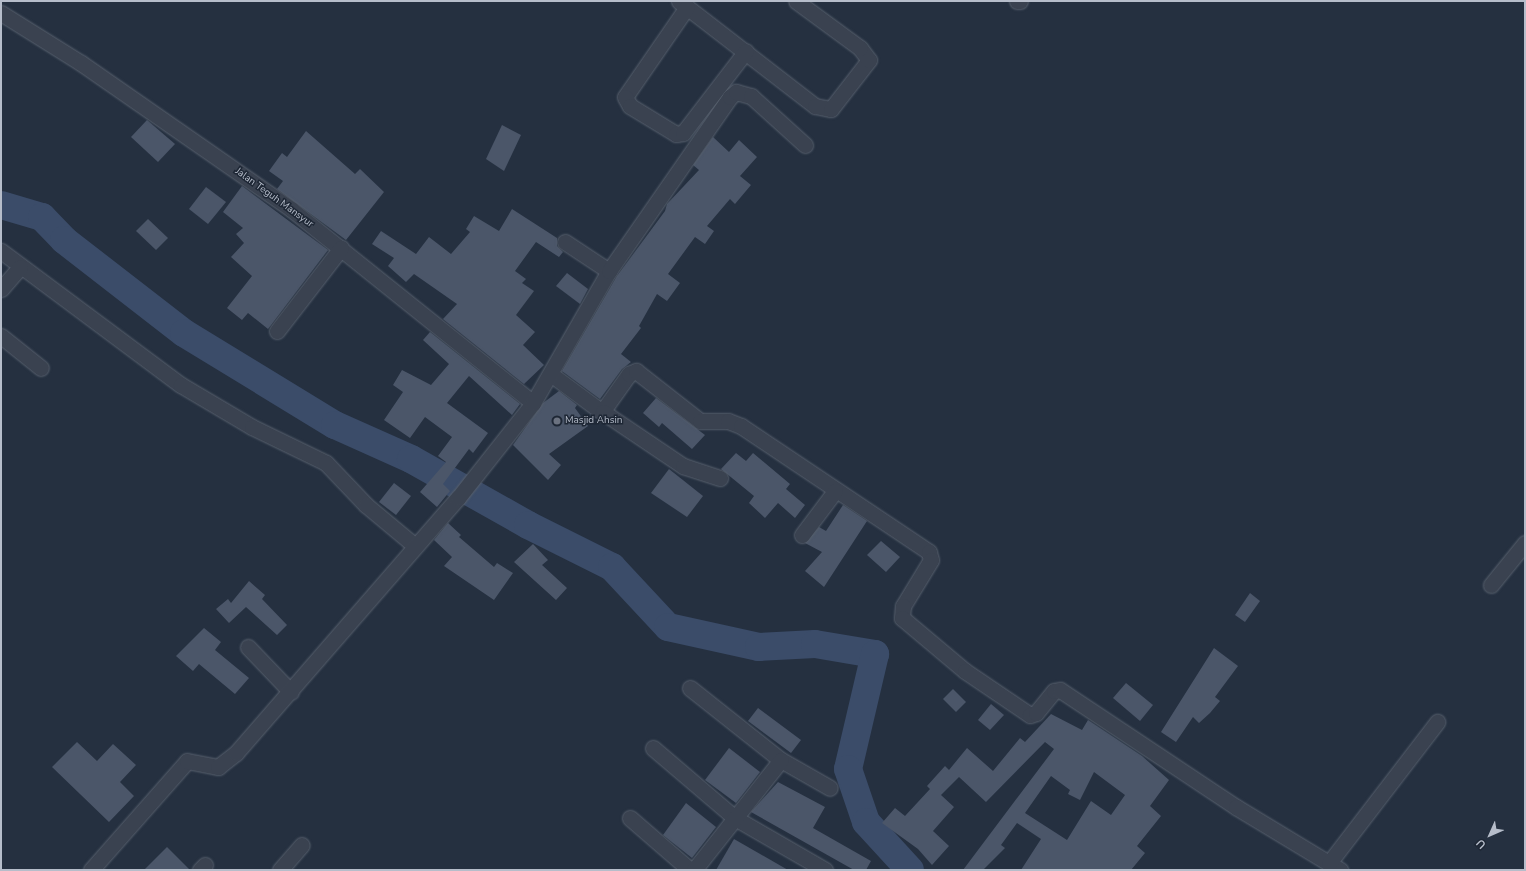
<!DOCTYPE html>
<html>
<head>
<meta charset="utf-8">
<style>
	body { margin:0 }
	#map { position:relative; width:1526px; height:871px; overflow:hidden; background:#253040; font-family:"Nunito Sans",sans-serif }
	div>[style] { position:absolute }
	.river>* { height:28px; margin:-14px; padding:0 14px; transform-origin:14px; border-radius:14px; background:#3b4c69 }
	.building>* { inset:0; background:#4b5669 }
	.roads { filter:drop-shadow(0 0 1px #57606d) drop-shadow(0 0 1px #57606d) }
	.minor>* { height:15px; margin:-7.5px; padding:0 7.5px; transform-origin:7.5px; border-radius:7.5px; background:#3a4250 }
	.dots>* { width:11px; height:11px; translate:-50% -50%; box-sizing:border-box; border:2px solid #1e2735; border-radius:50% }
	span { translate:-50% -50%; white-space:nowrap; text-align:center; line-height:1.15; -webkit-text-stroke:3px #1e2735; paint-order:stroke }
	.street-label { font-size:10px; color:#b6bdca }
	.poi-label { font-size:10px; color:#b6bdca }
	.left { translate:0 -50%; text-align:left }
	.frame { position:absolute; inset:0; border:2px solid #b6bdca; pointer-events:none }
	.north { position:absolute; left:1470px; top:815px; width:40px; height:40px; -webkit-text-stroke:3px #1e2735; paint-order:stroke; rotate:225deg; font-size:11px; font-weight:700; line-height:16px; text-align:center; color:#b6bdca }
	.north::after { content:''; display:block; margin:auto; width:14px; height:18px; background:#b6bdca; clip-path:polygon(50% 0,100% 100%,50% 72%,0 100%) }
</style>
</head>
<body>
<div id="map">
	<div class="river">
		<i style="left:1px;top:205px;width:43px;rotate:16.3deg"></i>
		<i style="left:42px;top:217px;width:32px;rotate:46deg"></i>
		<i style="left:64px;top:240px;width:152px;rotate:37.8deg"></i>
		<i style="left:184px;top:333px;width:177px;rotate:31.4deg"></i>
		<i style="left:335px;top:425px;width:83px;rotate:24.1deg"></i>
		<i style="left:411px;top:459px;width:134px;rotate:29.4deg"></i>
		<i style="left:528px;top:525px;width:94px;rotate:26.6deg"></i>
		<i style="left:612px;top:567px;width:82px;rotate:47deg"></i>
		<i style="left:668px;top:627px;width:93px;rotate:12.4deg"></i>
		<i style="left:759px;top:647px;width:56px;rotate:-3.1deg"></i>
		<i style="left:815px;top:644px;width:61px;rotate:9.5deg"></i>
		<i style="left:875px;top:654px;width:118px;rotate:103.2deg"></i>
		<i style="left:848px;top:769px;width:56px;rotate:71.2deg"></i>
		<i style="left:866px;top:822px;width:65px;rotate:47.5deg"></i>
	</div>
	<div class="building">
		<i style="clip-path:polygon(147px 120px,175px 144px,158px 162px,131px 137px)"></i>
		<i style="clip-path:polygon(502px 125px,521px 135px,504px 171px,486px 159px)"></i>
		<i style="clip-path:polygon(306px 131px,355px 174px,360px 169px,384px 192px,346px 240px,277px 189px,283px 181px,269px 171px,282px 153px,287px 157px)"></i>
		<i style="clip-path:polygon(713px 137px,729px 152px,739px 140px,757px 157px,740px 176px,751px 185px,735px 204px,730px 199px,707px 226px,714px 231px,705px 244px,695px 237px,668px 274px,680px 283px,667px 301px,657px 294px,639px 326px,641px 328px,621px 354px,631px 362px,622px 369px,600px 399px,562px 371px,617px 276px,665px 211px,667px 204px,699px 170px,693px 165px)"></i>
		<i style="clip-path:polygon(242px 186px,328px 250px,268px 329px,248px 313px,242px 320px,227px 308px,252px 276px,231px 257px,244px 243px,236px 234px,243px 228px,223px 212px)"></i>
		<i style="clip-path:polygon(206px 187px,226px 202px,208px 224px,189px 209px)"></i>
		<i style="clip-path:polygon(512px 209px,557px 238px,557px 246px,563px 252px,559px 257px,536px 242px,515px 271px,526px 279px,522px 283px,534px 291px,516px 315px,535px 332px,523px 345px,544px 365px,524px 384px,443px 319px,457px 304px,414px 274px,406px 282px,388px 266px,394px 258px,372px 244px,381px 231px,416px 254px,429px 237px,451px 254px,470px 232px,466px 229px,474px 216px,499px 231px)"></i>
		<i style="clip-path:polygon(148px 219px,168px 238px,156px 250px,136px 231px)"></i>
		<i style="clip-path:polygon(567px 273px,588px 289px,580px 304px,556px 286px)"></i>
		<i style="clip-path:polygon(430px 332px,520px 404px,512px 415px,469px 376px,447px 403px,488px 433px,473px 453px,469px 449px,443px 484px,450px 491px,437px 507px,420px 492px,446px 462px,438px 456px,452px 437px,425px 417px,410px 438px,384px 420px,403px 392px,393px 385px,402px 370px,431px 385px,449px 364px,423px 340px)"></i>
		<i style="clip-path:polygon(559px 391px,577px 405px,575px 408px,588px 426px,549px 454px,561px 465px,548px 480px,513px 445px,543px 403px)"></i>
		<i style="clip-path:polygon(656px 398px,705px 435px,692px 449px,662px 423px,659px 427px,643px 413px)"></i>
		<i style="clip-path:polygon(736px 453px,746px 461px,753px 453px,790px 484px,786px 489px,805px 505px,795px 518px,778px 503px,765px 518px,749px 503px,754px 496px,721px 469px)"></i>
		<i style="clip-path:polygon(669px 469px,703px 496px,687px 517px,651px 493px)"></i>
		<i style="clip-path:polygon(394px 483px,411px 496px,396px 515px,379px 502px)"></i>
		<i style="clip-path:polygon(843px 505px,867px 521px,824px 587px,805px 571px,822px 552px,805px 543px,819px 527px,826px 531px)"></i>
		<i style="clip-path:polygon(448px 523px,461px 535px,459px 537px,494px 567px,497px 563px,513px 573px,494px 600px,444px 566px,452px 557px,434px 540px)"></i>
		<i style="clip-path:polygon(881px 541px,900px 557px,886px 572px,867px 555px)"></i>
		<i style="clip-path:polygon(533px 544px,548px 560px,542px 565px,567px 588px,556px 600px,514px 562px)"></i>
		<i style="clip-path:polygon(249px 581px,265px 595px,262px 599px,287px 625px,277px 635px,246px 607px,229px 623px,216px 609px,228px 599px,231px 603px)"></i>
		<i style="clip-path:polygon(1250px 593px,1260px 601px,1245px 622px,1235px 615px)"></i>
		<i style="clip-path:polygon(204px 628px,221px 642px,215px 650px,249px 678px,235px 694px,199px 664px,193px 671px,176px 656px)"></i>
		<i style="clip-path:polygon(1214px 648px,1238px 666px,1215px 697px,1220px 701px,1210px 713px,1199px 723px,1193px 717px,1176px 742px,1161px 732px)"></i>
		<i style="clip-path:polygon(1126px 683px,1153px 705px,1140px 721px,1113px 698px)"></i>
		<i style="clip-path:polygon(953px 689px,966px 702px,956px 712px,943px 699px)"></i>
		<i style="clip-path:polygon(991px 704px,1004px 715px,990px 730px,978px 720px)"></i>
		<i style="clip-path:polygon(758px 708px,801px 740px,791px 753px,748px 721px)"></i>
		<i style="clip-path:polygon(evenodd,1051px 714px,1082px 730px,1088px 720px,1142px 756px,1169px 780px,1150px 806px,1161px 816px,1137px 846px,1145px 853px,1131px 870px,1021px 870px,1041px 839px,1017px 823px,1001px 845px,1005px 848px,983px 870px,963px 870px,1054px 749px,1045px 742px,986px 802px,959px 777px,941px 795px,954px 807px,933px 831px,949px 846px,932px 865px,918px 849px,882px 823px,895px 808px,905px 816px,930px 789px,927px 786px,945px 766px,949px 770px,967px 748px,993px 771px,1020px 738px,1025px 742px,1051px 714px,1094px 772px,1125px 795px,1111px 815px,1091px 801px,1067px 840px,1025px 813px,1051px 776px,1070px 790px,1068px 794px,1080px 800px,1094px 772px)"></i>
		<i style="clip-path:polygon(77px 742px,97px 761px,113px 744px,136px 765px,120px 782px,134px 796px,109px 822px,52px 767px)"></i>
		<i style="clip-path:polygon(729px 748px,760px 772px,736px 803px,705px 780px)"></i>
		<i style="clip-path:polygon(778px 782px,825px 807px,813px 828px,871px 861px,866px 870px,854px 870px,751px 812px)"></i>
		<i style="clip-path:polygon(686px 803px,716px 827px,692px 858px,663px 835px)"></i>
		<i style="clip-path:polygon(734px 839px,788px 870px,716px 870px)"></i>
		<i style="clip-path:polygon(167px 847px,190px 870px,144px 870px)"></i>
	</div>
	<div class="roads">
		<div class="minor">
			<i style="left:679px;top:1px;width:172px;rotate:37.7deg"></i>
			<i style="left:815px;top:106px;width:16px;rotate:11deg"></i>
			<i style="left:831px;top:109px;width:62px;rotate:-52.2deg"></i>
			<i style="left:869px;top:60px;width:15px;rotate:-127deg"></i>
			<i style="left:860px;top:48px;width:79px;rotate:-143.7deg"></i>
			<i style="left:1017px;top:1px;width:3px"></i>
			<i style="left:687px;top:7px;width:109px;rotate:124.6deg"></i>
			<i style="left:625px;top:97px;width:10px;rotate:61deg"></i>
			<i style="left:630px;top:106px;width:54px;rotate:31.3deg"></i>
			<i style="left:676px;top:134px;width:7px;rotate:-8deg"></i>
			<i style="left:683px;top:133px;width:103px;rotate:-52.5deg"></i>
			<i style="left:1px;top:13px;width:94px;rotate:32deg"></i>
			<i style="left:81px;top:63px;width:256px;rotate:34.8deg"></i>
			<i style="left:291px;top:209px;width:310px;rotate:38.7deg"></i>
			<i style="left:565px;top:242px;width:53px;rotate:33.4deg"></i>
			<i style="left:1px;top:251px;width:224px;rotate:36.7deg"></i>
			<i style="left:181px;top:385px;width:82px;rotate:30.6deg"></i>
			<i style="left:252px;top:427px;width:82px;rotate:25.9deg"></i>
			<i style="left:326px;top:463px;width:58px;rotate:46.4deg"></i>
			<i style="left:366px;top:505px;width:64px;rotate:39.9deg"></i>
			<i style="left:1px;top:289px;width:29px;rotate:-49deg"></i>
			<i style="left:277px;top:331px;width:105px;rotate:-52.4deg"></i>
			<i style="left:1px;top:336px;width:51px;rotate:38.7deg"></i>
			<i style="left:552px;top:375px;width:62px;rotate:36.5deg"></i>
			<i style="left:602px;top:412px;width:47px;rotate:-54.6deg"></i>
			<i style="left:629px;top:374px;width:8px;rotate:-23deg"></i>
			<i style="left:636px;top:371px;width:81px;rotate:38deg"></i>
			<i style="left:700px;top:421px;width:28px"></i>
			<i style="left:728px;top:421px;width:14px;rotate:21deg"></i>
			<i style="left:741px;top:426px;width:226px;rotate:33.8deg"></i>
			<i style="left:929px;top:552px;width:8px;rotate:76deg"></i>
			<i style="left:931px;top:560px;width:54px;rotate:121.3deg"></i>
			<i style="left:903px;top:606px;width:12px;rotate:95deg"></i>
			<i style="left:902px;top:618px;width:82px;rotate:40.1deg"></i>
			<i style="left:965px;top:671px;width:78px;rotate:34.1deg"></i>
			<i style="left:1030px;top:715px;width:6px;rotate:-18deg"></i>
			<i style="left:1036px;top:713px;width:28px;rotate:-51deg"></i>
			<i style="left:1054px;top:691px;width:6px;rotate:-9deg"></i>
			<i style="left:1060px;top:690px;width:211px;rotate:33.6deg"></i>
			<i style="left:1236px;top:807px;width:122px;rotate:31.2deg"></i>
			<i style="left:603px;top:412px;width:97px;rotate:34deg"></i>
			<i style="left:683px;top:466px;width:39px;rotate:18deg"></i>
			<i style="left:802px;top:535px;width:55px;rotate:-53.1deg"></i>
			<i style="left:1491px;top:585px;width:54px;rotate:-51deg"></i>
			<i style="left:248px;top:647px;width:62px;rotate:46.3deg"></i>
			<i style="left:690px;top:688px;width:116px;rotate:38.4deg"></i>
			<i style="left:781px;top:760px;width:56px;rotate:29.7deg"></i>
			<i style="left:653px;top:748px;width:108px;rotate:40.5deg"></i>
			<i style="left:735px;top:818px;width:104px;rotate:30deg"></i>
			<i style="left:630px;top:818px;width:79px;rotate:40.9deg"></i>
			<i style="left:1329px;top:863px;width:178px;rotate:-52.5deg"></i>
			<i style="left:91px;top:870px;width:145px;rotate:-48.6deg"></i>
			<i style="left:187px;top:761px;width:32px;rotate:11deg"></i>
			<i style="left:218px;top:767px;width:23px;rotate:-38deg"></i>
			<i style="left:236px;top:753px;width:338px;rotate:-49deg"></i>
			<i style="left:458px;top:498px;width:121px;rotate:-51.7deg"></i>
			<i style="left:533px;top:403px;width:152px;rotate:-60.1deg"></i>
			<i style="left:609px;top:271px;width:212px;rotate:-55.2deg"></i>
			<i style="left:730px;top:97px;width:8px;rotate:-40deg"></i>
			<i style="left:736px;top:92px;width:16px;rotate:15deg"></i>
			<i style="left:751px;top:96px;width:73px;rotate:42.2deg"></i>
			<i style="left:200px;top:870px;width:7px;rotate:-45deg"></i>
			<i style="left:280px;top:870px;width:33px;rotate:-49deg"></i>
			<i style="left:694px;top:870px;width:140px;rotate:-51.7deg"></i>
		</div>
	</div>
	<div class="dots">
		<i style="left:557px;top:421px;background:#6b7280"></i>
	</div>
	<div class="street-label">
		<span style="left:274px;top:198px;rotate:36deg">Jalan Teguh Mansyur</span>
	</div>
	<div class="poi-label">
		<span class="left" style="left:565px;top:421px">Masjid Ahsin</span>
	</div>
	<div class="frame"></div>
	<div class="north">U</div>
</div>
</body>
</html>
